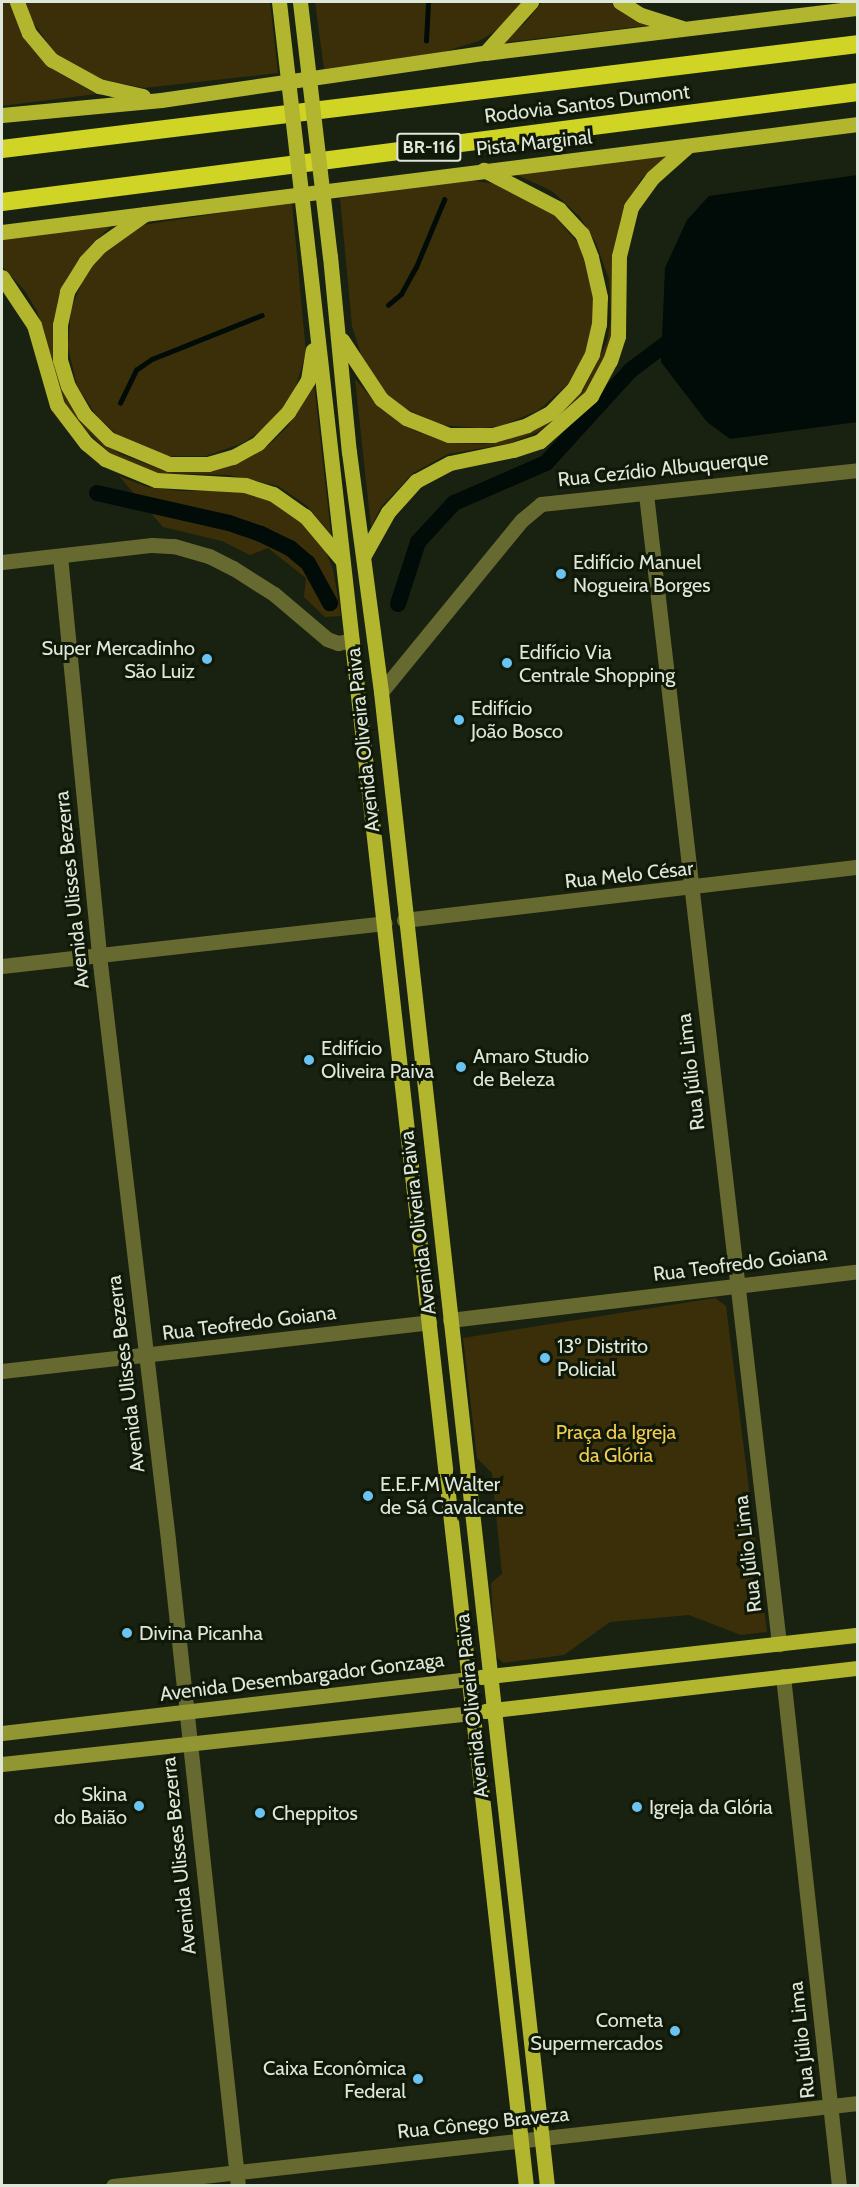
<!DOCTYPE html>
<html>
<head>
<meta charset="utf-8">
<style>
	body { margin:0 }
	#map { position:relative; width:859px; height:2187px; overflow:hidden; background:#192211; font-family:Cabin,sans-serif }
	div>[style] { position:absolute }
	.green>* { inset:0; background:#3b2f09 }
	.water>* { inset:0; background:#010b07 }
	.stream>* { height:4.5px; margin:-2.25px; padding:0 2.25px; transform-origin:2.25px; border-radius:2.25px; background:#010b07 }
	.canal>* { height:16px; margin:-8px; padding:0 8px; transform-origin:8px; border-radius:8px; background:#010b07 }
	.street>* { height:15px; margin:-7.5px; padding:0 7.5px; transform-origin:7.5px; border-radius:7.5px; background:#676a30 }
	.secondary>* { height:15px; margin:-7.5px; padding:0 7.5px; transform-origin:7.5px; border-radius:7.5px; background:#919532 }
	.primary>* { height:15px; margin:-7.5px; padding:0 7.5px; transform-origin:7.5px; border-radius:7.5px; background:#b2b62e }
	.highway>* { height:18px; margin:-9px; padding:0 9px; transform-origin:9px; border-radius:9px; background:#d0d425 }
	.primary-bridge>* { height:15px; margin:-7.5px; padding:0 7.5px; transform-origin:7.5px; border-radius:7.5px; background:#b2b62e }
	.dots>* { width:16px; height:16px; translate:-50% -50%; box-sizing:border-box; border:3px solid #101808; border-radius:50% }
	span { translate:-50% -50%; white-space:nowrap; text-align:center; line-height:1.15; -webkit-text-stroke:6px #101808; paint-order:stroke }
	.shield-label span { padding:2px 4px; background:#101808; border:2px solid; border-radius:4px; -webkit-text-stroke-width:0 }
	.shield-label { font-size:18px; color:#dfe6da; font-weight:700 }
	.street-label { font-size:20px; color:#dfe6da }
	.poi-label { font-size:20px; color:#dfe6da }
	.left { translate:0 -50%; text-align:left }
	.right { translate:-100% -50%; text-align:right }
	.park-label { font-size:20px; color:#f5cd4f }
	.frame { position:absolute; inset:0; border:3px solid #dfe6da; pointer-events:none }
</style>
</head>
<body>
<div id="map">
	<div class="green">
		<i style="clip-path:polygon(2px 2px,10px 2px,27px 41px,52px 69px,96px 94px,2px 106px)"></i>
		<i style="clip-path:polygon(26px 2px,270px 2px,278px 73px,144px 88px,91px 77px,56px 54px,32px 21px)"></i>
		<i style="clip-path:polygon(315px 2px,523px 2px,498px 29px,481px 40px,444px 52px,324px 69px)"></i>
		<i style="clip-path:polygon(542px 2px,612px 2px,652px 25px,500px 43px,525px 23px)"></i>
		<i style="clip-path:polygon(670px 155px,641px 179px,621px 217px,612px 261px,611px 340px,594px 381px,570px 411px,537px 432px,511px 443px,448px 454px,413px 473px,381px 507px,371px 527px,355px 379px,381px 409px,415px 431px,453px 443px,485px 444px,526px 432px,566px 407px,582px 392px,607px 342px,611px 319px,609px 279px,596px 243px,580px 217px,552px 191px,515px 174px)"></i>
		<i style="clip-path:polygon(468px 180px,504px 185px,544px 204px,583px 249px,597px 307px,584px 358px,570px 382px,539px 410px,501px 426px,481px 428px,440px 425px,403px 407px,387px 394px,363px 361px,352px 326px,340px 198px)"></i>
		<i style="clip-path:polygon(292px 202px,306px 353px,295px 389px,274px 421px,243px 443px,206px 456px,167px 456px,120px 437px,98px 418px,77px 386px,68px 347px,71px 309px,86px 273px,116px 241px,143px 225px)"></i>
		<i style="clip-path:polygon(111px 226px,89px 247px,66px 279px,57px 302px,67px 399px,92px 433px,120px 454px,162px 470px,212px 471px,269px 445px,288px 426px,314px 384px,331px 534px,306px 505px,278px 486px,229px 475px,156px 473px,111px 455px,70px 414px,62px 399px,37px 311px,25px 291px,2px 266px,2px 239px)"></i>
		<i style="clip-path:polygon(119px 476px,147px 487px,180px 491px,235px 491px,263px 497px,286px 509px,311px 530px,325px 550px,333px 569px,341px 616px,325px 617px,304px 597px,306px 578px,268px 548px,250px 555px,222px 541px,163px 527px)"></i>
		<i style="clip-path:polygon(715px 1298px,726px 1306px,767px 1632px,741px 1635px,689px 1615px,610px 1622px,564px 1655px,503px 1663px,495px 1655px,491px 1583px,502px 1574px,492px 1473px,477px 1458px,463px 1338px)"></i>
	</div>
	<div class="water">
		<i style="clip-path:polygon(857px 175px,857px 422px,730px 439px,707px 422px,661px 362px,665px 268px,687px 220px,709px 196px)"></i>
	</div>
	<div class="stream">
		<i style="left:426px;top:41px;width:39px;rotate:-87deg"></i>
		<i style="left:388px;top:305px;width:17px;rotate:-40deg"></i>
		<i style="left:401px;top:294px;width:31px;rotate:-61deg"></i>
		<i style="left:416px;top:267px;width:73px;rotate:-67.3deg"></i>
		<i style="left:120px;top:403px;width:37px;rotate:-64deg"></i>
		<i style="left:136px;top:370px;width:19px;rotate:-35deg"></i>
		<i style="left:152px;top:359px;width:118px;rotate:-21.8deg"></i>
	</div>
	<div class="canal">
		<i style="left:97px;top:493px;width:135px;rotate:12.8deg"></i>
		<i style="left:229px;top:523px;width:34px;rotate:19deg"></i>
		<i style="left:261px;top:534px;width:32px;rotate:26deg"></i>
		<i style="left:290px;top:548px;width:23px;rotate:40deg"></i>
		<i style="left:308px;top:563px;width:46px;rotate:61.2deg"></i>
		<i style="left:398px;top:604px;width:65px;rotate:-72.1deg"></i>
		<i style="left:418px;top:542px;width:53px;rotate:-47.3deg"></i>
		<i style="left:454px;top:503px;width:100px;rotate:-23.5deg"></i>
		<i style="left:546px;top:463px;width:126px;rotate:-47.6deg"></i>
		<i style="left:631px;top:370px;width:60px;rotate:-36.9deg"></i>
	</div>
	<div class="street">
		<i style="left:646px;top:494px;width:1158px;rotate:83.4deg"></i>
		<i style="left:60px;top:556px;width:401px;rotate:84.4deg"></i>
		<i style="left:99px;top:955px;width:589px;rotate:83.27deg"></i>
		<i style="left:168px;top:1540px;width:650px;rotate:83.82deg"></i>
		<i style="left:2px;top:562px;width:151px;rotate:-6.5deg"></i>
		<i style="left:152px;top:545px;width:22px;rotate:3deg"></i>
		<i style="left:174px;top:546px;width:36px;rotate:16deg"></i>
		<i style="left:209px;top:556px;width:27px;rotate:27deg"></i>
		<i style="left:233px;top:568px;width:49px;rotate:32.4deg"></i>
		<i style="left:274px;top:594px;width:70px;rotate:40.3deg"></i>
		<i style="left:327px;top:639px;width:12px;rotate:20deg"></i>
		<i style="left:338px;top:643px;width:14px;rotate:-12deg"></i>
		<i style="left:381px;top:692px;width:222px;rotate:-50.7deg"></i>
		<i style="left:522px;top:520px;width:25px;rotate:-40deg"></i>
		<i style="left:541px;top:504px;width:319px;rotate:-6.1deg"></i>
		<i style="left:404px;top:920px;width:457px;rotate:-6.7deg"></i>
		<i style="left:2px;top:966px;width:385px;rotate:-6.4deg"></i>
		<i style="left:450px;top:1320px;width:411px;rotate:-6.8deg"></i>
		<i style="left:2px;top:1371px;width:430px;rotate:-6.5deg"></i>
		<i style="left:783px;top:1676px;width:513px;rotate:83.73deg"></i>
		<i style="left:113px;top:2186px;width:750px;rotate:-6.36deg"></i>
	</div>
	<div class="secondary">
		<i style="left:2px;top:1733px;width:471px;rotate:-6.6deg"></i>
		<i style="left:2px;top:1764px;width:474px;rotate:-6.2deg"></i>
	</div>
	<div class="primary">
		<i style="left:17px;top:2px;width:33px;rotate:69deg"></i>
		<i style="left:29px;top:33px;width:35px;rotate:50deg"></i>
		<i style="left:52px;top:60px;width:54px;rotate:29deg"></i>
		<i style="left:99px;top:86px;width:45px;rotate:12.8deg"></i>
		<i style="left:620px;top:2px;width:25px;rotate:32deg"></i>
		<i style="left:641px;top:15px;width:43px;rotate:17.6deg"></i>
		<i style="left:485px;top:53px;width:69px;rotate:-48deg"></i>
		<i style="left:2px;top:115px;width:160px;rotate:-5.4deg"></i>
		<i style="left:161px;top:100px;width:327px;rotate:-8.3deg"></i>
		<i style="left:485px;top:53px;width:376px;rotate:-6.9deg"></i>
		<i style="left:145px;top:214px;width:55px;rotate:144.6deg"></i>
		<i style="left:100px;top:246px;width:21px;rotate:133deg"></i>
		<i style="left:86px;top:261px;width:36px;rotate:122deg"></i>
		<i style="left:67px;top:292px;width:34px;rotate:102deg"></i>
		<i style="left:60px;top:325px;width:35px;rotate:90deg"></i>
		<i style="left:60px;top:360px;width:27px;rotate:73deg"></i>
		<i style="left:68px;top:386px;width:32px;rotate:60deg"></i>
		<i style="left:84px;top:414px;width:35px;rotate:45deg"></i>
		<i style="left:109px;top:439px;width:65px;rotate:22.6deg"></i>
		<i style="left:169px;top:464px;width:39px"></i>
		<i style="left:208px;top:464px;width:26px;rotate:-16deg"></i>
		<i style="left:233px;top:457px;width:29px;rotate:-29deg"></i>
		<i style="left:258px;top:443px;width:43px;rotate:-45.9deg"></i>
		<i style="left:288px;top:412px;width:38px;rotate:-58deg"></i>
		<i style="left:308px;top:380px;width:30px;rotate:-81deg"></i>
		<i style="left:2px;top:232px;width:863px;rotate:-7.19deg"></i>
		<i style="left:330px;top:256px;width:197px;rotate:84.5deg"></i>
		<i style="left:349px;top:452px;width:242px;rotate:82.4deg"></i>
		<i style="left:381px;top:692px;width:1503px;rotate:83.66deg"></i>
		<i style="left:309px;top:261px;width:1937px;rotate:83.57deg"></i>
		<i style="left:2px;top:277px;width:58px;rotate:56.3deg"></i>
		<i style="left:34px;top:325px;width:83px;rotate:74deg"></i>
		<i style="left:57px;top:405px;width:48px;rotate:52.7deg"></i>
		<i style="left:86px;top:443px;width:25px;rotate:40deg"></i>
		<i style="left:105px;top:459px;width:55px;rotate:22.4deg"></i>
		<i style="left:156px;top:480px;width:89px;rotate:3.2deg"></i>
		<i style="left:245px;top:485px;width:29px;rotate:18deg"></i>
		<i style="left:273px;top:494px;width:39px;rotate:35deg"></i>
		<i style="left:305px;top:516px;width:57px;rotate:49.9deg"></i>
		<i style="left:342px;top:340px;width:71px;rotate:56.5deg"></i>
		<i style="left:381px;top:399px;width:31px;rotate:37deg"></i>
		<i style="left:406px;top:418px;width:46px;rotate:21.6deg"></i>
		<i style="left:449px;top:435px;width:44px"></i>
		<i style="left:493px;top:435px;width:35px;rotate:-16deg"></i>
		<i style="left:527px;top:425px;width:27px;rotate:-28deg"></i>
		<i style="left:551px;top:412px;width:33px;rotate:-46deg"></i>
		<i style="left:574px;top:388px;width:38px;rotate:-62deg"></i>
		<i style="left:592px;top:354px;width:31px;rotate:-77deg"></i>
		<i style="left:599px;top:324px;width:27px;rotate:-88deg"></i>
		<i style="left:600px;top:297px;width:41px;rotate:-102.7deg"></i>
		<i style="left:591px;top:257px;width:25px;rotate:-111deg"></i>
		<i style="left:582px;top:234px;width:34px;rotate:-133deg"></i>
		<i style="left:559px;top:209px;width:85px;rotate:-152.5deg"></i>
		<i style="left:364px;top:555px;width:49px;rotate:-60.8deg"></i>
		<i style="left:388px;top:512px;width:42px;rotate:-47.9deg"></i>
		<i style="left:416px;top:481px;width:38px;rotate:-28deg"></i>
		<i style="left:450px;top:463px;width:64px;rotate:-11.7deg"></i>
		<i style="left:513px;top:450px;width:28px;rotate:-18deg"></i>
		<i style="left:540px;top:441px;width:68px;rotate:-41.4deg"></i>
		<i style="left:591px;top:396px;width:40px;rotate:-62deg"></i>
		<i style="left:610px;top:361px;width:26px;rotate:-72deg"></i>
		<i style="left:618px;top:336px;width:80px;rotate:-89.3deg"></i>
		<i style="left:619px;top:256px;width:50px;rotate:-76.2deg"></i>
		<i style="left:631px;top:207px;width:37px;rotate:-54deg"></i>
		<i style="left:653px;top:177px;width:45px;rotate:-41.4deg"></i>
		<i style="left:481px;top:1677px;width:379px;rotate:-6.4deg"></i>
		<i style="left:485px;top:1711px;width:375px;rotate:-6.6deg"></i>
	</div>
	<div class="highway">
		<i style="left:2px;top:149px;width:862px;rotate:-6.99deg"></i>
		<i style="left:2px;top:202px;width:863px;rotate:-7.32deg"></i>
	</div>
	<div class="primary-bridge">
		<i style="left:279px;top:2px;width:261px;rotate:83.4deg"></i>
		<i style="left:300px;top:2px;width:256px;rotate:83.3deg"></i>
	</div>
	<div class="dots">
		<i style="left:561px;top:574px;background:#6ac3f1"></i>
		<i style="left:207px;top:659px;background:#6ac3f1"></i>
		<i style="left:507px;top:663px;background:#6ac3f1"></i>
		<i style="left:459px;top:720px;background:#6ac3f1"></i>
		<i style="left:309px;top:1060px;background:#6ac3f1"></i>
		<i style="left:461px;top:1067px;background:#6ac3f1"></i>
		<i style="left:545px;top:1358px;background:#6ac3f1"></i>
		<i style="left:368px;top:1496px;background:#6ac3f1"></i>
		<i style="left:127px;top:1633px;background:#6ac3f1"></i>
		<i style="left:139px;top:1806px;background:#6ac3f1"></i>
		<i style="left:637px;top:1807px;background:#6ac3f1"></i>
		<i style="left:260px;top:1813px;background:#6ac3f1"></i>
		<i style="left:675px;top:2031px;background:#6ac3f1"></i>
		<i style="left:418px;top:2079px;background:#6ac3f1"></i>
	</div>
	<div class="shield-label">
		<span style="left:429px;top:147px">BR-116</span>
	</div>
	<div class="street-label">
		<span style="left:587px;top:104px;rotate:-7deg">Rodovia Santos Dumont</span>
		<span style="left:534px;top:143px;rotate:-6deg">Pista Marginal</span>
		<span style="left:663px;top:469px;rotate:-6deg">Rua Cezídio Albuquerque</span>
		<span style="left:363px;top:740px;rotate:-96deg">Avenida Oliveira Paiva</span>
		<span style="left:629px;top:875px;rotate:-6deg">Rua Melo César</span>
		<span style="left:72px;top:890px;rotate:-96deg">Avenida Ulisses Bezerra</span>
		<span style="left:691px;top:1072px;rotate:-97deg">Rua Júlio Lima</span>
		<span style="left:418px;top:1223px;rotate:-97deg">Avenida Oliveira Paiva</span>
		<span style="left:740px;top:1264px;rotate:-7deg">Rua Teofredo Goiana</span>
		<span style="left:249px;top:1323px;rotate:-7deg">Rua Teofredo Goiana</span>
		<span style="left:126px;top:1374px;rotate:-97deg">Avenida Ulisses Bezerra</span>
		<span style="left:748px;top:1554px;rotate:-97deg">Rua Júlio Lima</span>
		<span style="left:302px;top:1677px;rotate:-7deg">Avenida Desembargador Gonzaga</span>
		<span style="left:472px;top:1706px;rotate:-96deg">Avenida Oliveira Paiva</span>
		<span style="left:179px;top:1856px;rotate:-96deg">Avenida Ulisses Bezerra</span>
		<span style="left:802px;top:2040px;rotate:-96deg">Rua Júlio Lima</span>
		<span style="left:483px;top:2123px;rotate:-6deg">Rua Cônego Braveza</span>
	</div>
	<div class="poi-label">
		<span class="left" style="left:573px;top:574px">Edifício Manuel<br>Nogueira Borges</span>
		<span class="right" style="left:195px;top:660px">Super Mercadinho<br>São Luiz</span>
		<span class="left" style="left:519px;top:664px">Edifício Via<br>Centrale Shopping</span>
		<span class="left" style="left:471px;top:720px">Edifício<br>João Bosco</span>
		<span class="left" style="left:321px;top:1060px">Edifício<br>Oliveira Paiva</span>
		<span class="left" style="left:473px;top:1068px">Amaro Studio<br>de Beleza</span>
		<span class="left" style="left:557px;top:1358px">13º Distrito<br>Policial</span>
		<span class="left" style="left:380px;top:1496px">E.E.F.M Walter<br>de Sá Cavalcante</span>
		<span class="left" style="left:139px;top:1633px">Divina Picanha</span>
		<span class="right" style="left:127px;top:1806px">Skina<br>do Baião</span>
		<span class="left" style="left:649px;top:1807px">Igreja da Glória</span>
		<span class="left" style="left:272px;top:1813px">Cheppitos</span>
		<span class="right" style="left:663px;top:2032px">Cometa<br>Supermercados</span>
		<span class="right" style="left:406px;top:2080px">Caixa Econômica<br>Federal</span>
	</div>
	<div class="park-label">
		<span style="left:616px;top:1444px">Praça da Igreja<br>da Glória</span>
	</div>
	<div class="frame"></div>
</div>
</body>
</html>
